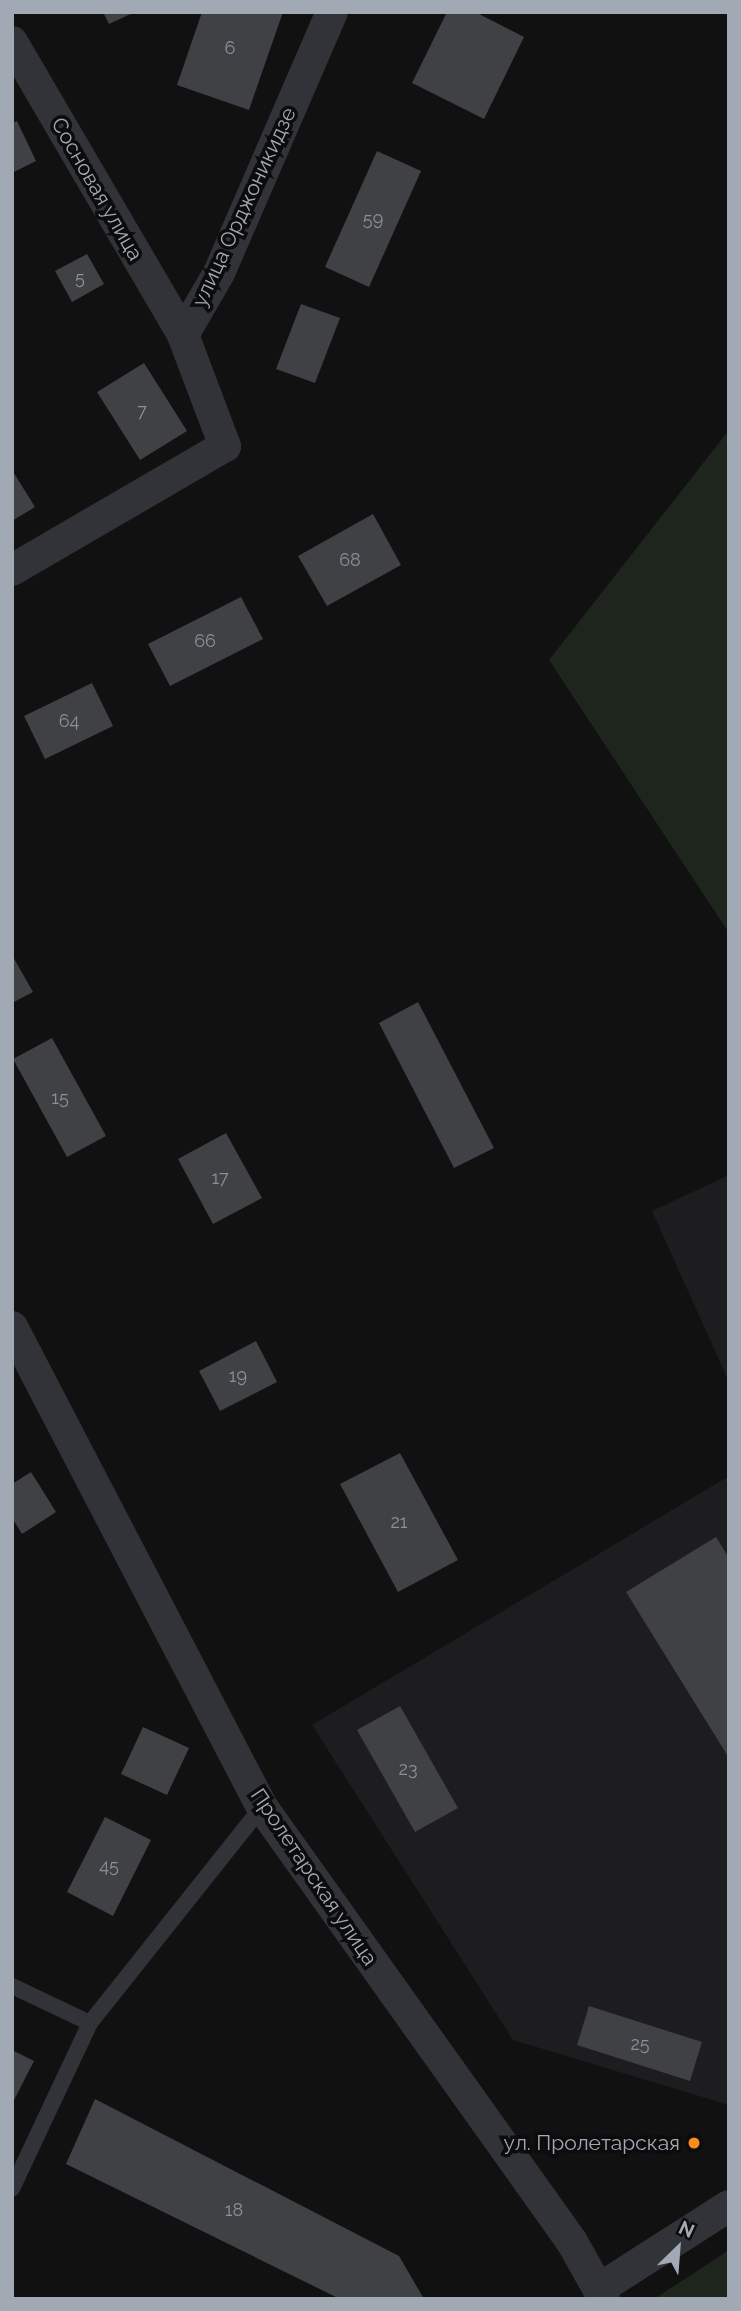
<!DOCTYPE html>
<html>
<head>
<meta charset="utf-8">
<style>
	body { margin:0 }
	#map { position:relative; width:741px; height:2311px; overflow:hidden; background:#111112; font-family:Raleway,sans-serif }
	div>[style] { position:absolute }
	.built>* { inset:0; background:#1d1d1f }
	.green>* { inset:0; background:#1d251d }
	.building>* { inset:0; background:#404145 }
	.service>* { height:16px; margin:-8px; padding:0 8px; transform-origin:8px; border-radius:8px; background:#323338 }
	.minor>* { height:32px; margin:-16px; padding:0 16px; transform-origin:16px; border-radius:16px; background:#323338 }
	.dots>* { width:19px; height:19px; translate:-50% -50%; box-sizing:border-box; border:4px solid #0c0c0d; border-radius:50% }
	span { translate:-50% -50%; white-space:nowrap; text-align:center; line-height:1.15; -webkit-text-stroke:7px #0c0c0d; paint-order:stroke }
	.number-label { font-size:18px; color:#899098 }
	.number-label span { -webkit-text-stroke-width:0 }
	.street-label { font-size:21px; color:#a1aab4 }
	.poi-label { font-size:21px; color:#a1aab4 }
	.right { translate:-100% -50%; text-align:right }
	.frame { position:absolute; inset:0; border:14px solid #a1aab4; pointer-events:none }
	.north { position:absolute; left:643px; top:2213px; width:70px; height:70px; -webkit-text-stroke:5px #0c0c0d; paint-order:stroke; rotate:25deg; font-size:19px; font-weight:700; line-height:28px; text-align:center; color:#a1aab4 }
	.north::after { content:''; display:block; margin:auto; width:24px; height:32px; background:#a1aab4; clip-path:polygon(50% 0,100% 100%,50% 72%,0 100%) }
</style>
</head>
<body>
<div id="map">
	<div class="built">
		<i style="clip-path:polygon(729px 1175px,729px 1382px,652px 1211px)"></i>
		<i style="clip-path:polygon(729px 1476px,729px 2105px,513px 2040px,312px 1725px)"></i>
	</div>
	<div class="green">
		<i style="clip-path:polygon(729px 430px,729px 933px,549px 660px)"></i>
		<i style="clip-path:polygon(729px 2250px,729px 2299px,654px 2299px)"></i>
	</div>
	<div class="building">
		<i style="clip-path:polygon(103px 12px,135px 12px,109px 24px)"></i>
		<i style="clip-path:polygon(202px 12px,283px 12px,249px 110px,177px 85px)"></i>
		<i style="clip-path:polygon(447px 12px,475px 12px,524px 37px,484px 119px,412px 83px)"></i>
		<i style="clip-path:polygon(17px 121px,36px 161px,12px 173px,12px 123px)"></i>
		<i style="clip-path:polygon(377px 151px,421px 171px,369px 287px,325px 267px)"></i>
		<i style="clip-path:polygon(87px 254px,104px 284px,72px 302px,55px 271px)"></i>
		<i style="clip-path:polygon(301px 304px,340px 318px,315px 383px,276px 369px)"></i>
		<i style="clip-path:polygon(144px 363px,187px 431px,140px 460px,97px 392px)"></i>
		<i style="clip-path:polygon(12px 470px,35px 507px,12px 521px)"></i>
		<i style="clip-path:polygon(373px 514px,401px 565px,327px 606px,298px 556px)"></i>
		<i style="clip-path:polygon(241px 597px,263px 639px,170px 686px,148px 644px)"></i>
		<i style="clip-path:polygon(92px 683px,113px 726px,45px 759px,24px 716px)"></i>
		<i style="clip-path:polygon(12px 955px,33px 992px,12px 1003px)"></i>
		<i style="clip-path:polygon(418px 1002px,494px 1148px,454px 1168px,379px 1023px)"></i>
		<i style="clip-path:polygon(52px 1038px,106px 1136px,67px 1157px,13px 1059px)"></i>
		<i style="clip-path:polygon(226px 1133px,262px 1198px,213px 1224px,178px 1159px)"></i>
		<i style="clip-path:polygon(256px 1341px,277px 1382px,220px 1411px,199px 1371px)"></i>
		<i style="clip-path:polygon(400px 1453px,458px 1560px,398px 1592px,340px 1484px)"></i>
		<i style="clip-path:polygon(31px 1472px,56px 1512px,22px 1534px,12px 1518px,12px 1484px)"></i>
		<i style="clip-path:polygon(716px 1537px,729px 1558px,729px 1758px,626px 1592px)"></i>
		<i style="clip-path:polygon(400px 1706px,458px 1808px,415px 1832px,357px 1730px)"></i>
		<i style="clip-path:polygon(143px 1727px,189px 1748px,167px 1795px,121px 1774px)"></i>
		<i style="clip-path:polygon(105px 1817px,151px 1840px,113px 1916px,67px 1892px)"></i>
		<i style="clip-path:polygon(589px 2006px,702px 2042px,690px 2081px,577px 2045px)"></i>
		<i style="clip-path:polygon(12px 2050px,34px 2061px,12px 2104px)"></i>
		<i style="clip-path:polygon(95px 2099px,399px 2256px,424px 2299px,340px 2299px,66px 2164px)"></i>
	</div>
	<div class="service">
		<i style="left:12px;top:1986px;width:86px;rotate:25.4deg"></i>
		<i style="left:90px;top:2023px;width:183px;rotate:115.2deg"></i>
		<i style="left:90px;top:2023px;width:276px;rotate:-51.5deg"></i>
	</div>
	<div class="minor">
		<i style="left:12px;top:42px;width:339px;rotate:59.7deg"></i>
		<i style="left:183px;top:335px;width:119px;rotate:69.3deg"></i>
		<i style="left:225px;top:446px;width:246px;rotate:149.8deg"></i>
		<i style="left:183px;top:335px;width:72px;rotate:-59.9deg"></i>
		<i style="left:219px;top:273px;width:284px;rotate:-66.6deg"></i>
		<i style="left:12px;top:1327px;width:541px;rotate:62.49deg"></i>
		<i style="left:262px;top:1807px;width:534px;rotate:54.52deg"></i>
		<i style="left:572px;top:2242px;width:65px;rotate:60.7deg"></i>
		<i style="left:599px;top:2289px;width:154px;rotate:-32.6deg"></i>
	</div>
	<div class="dots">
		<i style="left:694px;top:2143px;background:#fc8c1f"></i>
	</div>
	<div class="number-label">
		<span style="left:230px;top:48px">6</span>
		<span style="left:373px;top:219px">59</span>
		<span style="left:80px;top:278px">5</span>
		<span style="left:142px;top:411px">7</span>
		<span style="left:350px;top:560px">68</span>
		<span style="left:205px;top:641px">66</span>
		<span style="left:69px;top:721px">64</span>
		<span style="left:60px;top:1098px">15</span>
		<span style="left:220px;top:1178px">17</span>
		<span style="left:238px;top:1376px">19</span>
		<span style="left:399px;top:1522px">21</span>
		<span style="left:408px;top:1769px">23</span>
		<span style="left:109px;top:1866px">45</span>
		<span style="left:640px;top:2044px">25</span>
		<span style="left:234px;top:2210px">18</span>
	</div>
	<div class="street-label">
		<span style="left:97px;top:189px;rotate:60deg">Сосновая улица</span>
		<span style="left:244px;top:207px;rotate:-65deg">улица Орджоникидзе</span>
		<span style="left:314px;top:1877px;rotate:56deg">Пролетарская улица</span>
	</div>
	<div class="poi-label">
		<span class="right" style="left:680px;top:2143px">ул. Пролетарская</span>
	</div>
	<div class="frame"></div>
	<div class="north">N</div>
</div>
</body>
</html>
